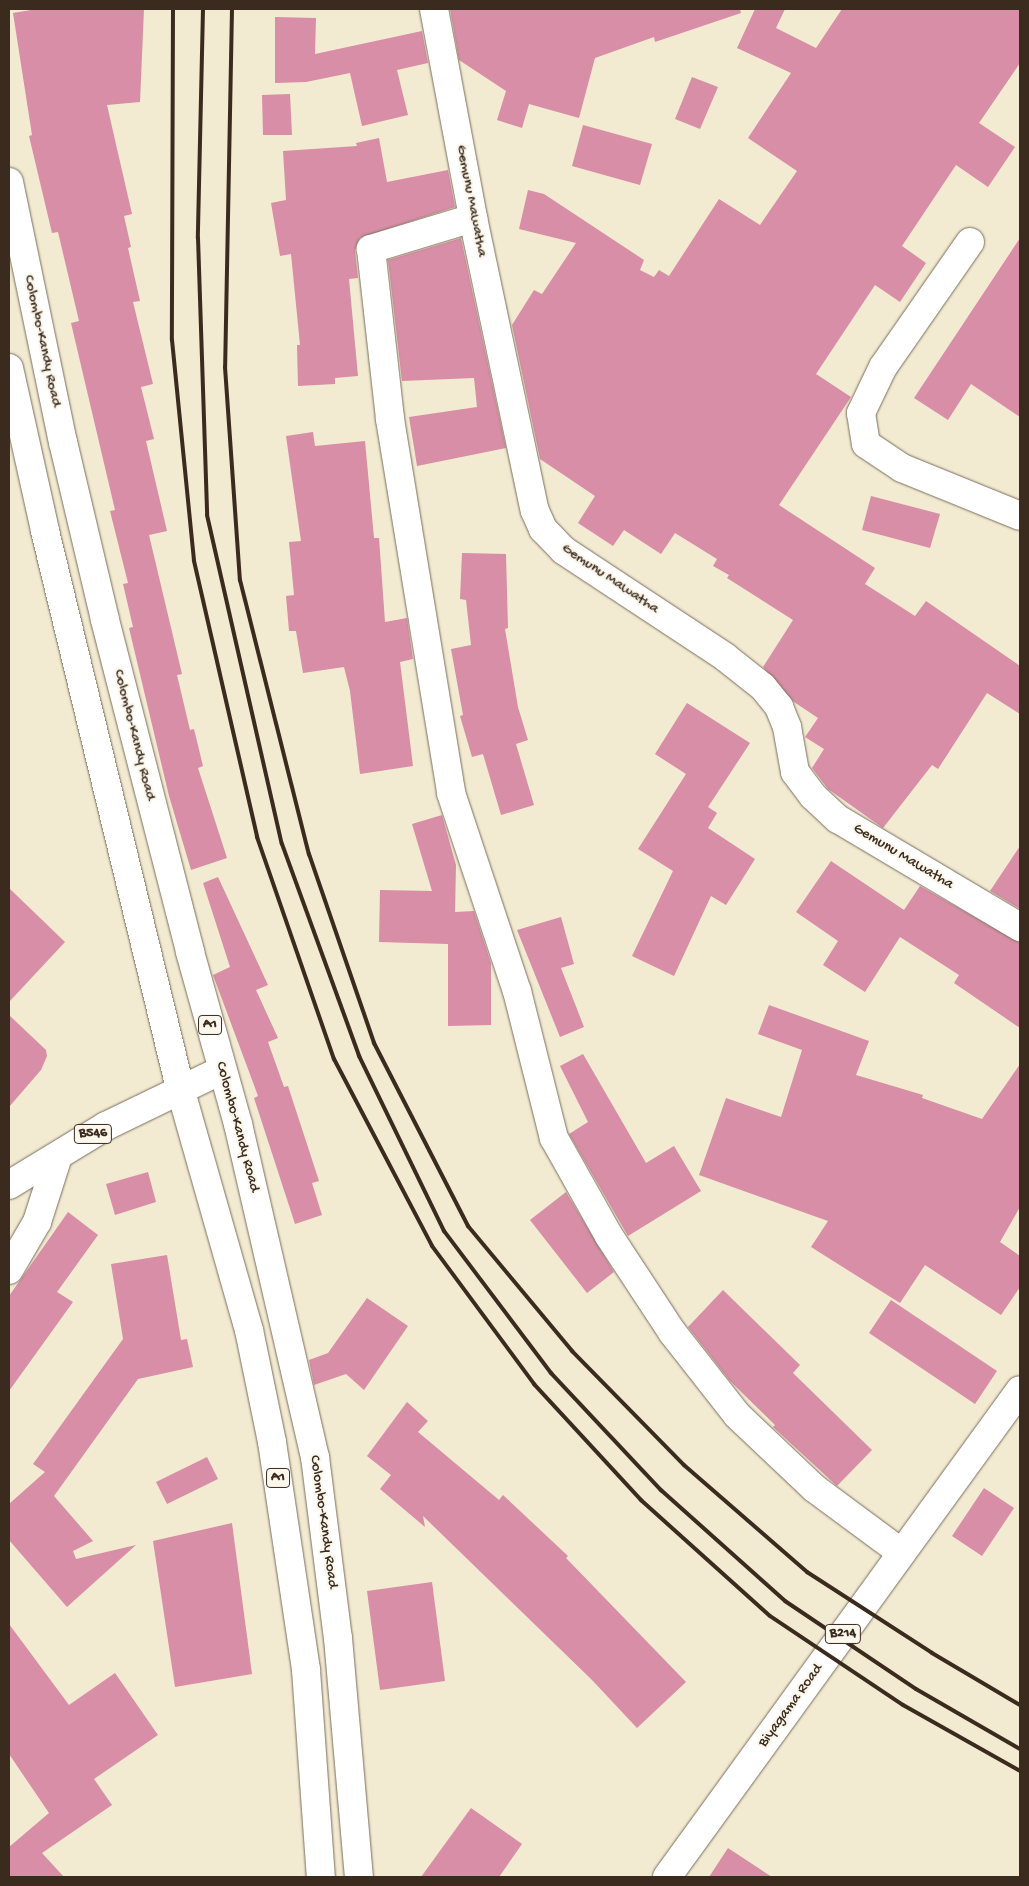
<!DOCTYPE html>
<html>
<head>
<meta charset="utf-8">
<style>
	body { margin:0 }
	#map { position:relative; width:1029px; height:1886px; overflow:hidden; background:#f2ead1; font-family:"Gochi Hand",sans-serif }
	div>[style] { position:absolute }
	.building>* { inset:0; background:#d78ea6 }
	.roads { filter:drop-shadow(0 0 1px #7b6d5d) drop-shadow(0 0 1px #7b6d5d) }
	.minor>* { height:28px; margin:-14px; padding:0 14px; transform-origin:14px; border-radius:14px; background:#fff }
	.major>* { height:28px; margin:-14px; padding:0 14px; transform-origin:14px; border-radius:14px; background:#fff }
	.highway>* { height:28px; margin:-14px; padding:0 14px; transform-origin:14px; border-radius:14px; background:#fff }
	.rail>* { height:4px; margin:-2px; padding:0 2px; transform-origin:2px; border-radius:2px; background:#3b2a1e }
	span { translate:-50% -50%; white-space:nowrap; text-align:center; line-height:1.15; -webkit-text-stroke:4.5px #fbf7ec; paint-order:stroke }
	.shield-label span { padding:1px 4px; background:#fbf7ec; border:1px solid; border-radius:4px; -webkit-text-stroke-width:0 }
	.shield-label { font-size:14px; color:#3b2a1e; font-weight:700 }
	.street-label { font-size:15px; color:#3b2a1e }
	.frame { position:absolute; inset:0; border:10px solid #3b2a1e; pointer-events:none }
</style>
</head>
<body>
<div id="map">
	<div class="building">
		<i style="clip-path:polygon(37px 9px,144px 9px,140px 102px,107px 105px,132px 214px,124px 216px,131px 247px,128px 248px,140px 301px,133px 302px,153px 384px,141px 387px,154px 439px,146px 441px,167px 531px,149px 535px,182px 674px,177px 675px,190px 730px,194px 729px,203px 766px,198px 768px,227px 858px,191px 870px,169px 796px,129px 628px,133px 627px,123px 584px,128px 583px,110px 511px,115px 510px,71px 323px,79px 321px,58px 232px,52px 233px,29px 136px,32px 135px,13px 13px)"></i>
		<i style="clip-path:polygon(450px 9px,740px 9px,741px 13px,655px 42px,654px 37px,595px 58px,579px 118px,529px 104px,522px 128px,497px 120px,506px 91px,459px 60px)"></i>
		<i style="clip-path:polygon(755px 9px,785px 9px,776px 28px,816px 48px,842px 9px,1020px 9px,1020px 63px,979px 123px,1015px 147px,988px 187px,956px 165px,902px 246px,926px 263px,900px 302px,875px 285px,816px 374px,851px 397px,779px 505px,875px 568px,865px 584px,915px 616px,926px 601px,1020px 666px,1020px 714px,987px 693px,938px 769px,932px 765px,883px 828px,828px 789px,812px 768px,824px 749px,805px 737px,818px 718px,794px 702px,763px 667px,793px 620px,727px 578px,729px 575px,713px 566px,717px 559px,675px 533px,661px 554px,624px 530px,613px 546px,578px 523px,595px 496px,540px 459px,512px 325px,534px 290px,542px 294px,576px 243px,519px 229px,528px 190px,544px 194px,644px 260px,640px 270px,654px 277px,659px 270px,669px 276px,719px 199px,760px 225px,797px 171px,748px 138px,791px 73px,737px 48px)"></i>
		<i style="clip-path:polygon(275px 17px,316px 18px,315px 54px,422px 31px,428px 63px,397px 70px,408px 115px,362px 126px,350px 73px,306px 82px,275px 83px)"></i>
		<i style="clip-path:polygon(692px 77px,718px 87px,700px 129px,675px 119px)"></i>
		<i style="clip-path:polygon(290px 94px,292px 135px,263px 135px,262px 95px)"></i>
		<i style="clip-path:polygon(583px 125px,652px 144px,640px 185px,572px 166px)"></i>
		<i style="clip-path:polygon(379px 138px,387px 182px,448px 170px,455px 207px,360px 238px,355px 250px,358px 278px,349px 279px,358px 376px,335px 378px,335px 384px,298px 386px,297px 345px,300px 345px,291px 254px,280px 256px,271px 203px,286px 200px,283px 151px,357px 146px,356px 143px)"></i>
		<i style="clip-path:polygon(461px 238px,506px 448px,417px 466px,409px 417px,477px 407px,474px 378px,402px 381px,388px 260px)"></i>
		<i style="clip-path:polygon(1020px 238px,1020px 417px,971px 384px,948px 420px,914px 398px)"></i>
		<i style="clip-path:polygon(313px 432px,315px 446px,365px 441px,374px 538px,379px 538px,385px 622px,407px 618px,413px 659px,400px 662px,413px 766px,360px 774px,350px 691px,344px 667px,303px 673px,296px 631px,289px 631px,286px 596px,294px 595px,289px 542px,301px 541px,286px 436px)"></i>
		<i style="clip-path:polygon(871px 496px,940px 514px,930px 548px,862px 530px)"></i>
		<i style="clip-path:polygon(462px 553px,506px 554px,508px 628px,505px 629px,518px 707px,528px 740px,516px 744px,534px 805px,501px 815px,483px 754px,472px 757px,460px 716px,463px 715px,451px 649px,471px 645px,466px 600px,460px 599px)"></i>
		<i style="clip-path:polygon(687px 703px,750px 743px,708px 807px,717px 813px,708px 828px,755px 859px,726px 905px,711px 896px,674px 976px,632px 956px,673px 871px,638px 849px,686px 774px,655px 754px)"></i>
		<i style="clip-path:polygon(442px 815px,456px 865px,455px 912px,474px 911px,491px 963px,491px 1025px,448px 1026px,448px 944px,379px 942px,380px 890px,432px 891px,412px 824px)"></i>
		<i style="clip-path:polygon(1020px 846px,1020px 909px,990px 891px)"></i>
		<i style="clip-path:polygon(831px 861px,904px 910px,920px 886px,1020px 943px,1020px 1028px,954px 983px,959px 975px,900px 937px,865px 992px,823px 965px,838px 941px,796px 912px)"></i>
		<i style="clip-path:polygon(218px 877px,268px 985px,256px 990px,278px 1038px,268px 1042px,284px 1087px,288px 1086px,319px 1181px,312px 1183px,322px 1215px,295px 1224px,254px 1098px,258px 1096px,213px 975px,230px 967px,203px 883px)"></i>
		<i style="clip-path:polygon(9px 888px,65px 942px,9px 1002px)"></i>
		<i style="clip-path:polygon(561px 917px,574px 964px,561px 968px,584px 1027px,560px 1037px,517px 930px)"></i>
		<i style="clip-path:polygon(769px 1005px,869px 1041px,856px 1075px,923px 1095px,922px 1098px,982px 1119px,1020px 1064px,1020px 1207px,1000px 1242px,1020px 1256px,1020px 1287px,1001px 1315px,925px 1265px,900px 1303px,811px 1247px,828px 1221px,699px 1175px,726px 1098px,781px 1117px,802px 1050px,758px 1034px)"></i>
		<i style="clip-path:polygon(9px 1015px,46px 1050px,47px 1056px,41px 1070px,9px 1107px)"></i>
		<i style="clip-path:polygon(583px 1054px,646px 1163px,674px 1146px,701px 1191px,628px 1236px,569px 1134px,588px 1122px,560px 1066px)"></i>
		<i style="clip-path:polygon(148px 1172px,156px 1202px,115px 1215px,106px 1184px)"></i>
		<i style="clip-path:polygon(566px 1192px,614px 1272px,587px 1293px,530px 1220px)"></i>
		<i style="clip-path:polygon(68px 1212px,98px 1235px,57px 1292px,73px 1302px,9px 1391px,9px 1296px)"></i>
		<i style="clip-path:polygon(167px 1255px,181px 1340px,187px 1339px,193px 1367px,138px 1379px,54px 1496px,93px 1541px,73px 1551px,76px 1559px,136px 1545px,67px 1607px,9px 1540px,9px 1504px,45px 1472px,33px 1464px,123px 1339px,111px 1264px)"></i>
		<i style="clip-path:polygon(723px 1290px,800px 1365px,793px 1373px,872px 1450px,837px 1486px,773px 1427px,775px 1425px,730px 1381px,688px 1327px)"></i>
		<i style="clip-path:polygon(367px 1298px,408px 1326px,364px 1390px,346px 1374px,314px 1385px,309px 1360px,328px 1353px)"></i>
		<i style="clip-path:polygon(891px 1300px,997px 1371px,975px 1404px,869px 1333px)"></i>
		<i style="clip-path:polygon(407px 1402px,428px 1421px,418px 1432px,499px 1500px,503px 1495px,568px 1556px,566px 1558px,686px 1682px,637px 1728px,592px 1680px,423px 1516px,425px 1527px,380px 1489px,391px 1475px,367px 1456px)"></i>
		<i style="clip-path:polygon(207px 1457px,218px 1479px,167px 1504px,156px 1482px)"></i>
		<i style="clip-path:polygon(984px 1488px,1014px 1508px,982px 1556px,952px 1536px)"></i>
		<i style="clip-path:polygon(232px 1523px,252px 1674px,175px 1687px,153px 1541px)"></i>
		<i style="clip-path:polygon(432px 1582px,445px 1681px,380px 1690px,367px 1591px)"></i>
		<i style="clip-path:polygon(9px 1624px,69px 1705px,115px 1673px,158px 1735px,94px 1779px,112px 1805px,42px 1853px,64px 1877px,9px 1877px,9px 1847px,49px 1813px,9px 1754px)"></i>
		<i style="clip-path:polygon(471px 1808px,522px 1844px,499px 1877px,421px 1877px)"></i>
		<i style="clip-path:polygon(728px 1848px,772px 1877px,709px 1877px)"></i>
	</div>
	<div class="roads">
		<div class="minor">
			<i style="left:434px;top:9px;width:213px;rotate:79.4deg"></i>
			<i style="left:473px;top:218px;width:299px;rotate:78.1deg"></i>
			<i style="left:535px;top:511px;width:20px;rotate:66deg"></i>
			<i style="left:543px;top:529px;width:29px;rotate:46deg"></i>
			<i style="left:563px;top:550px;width:194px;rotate:33.4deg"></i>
			<i style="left:725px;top:657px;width:48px;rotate:38.3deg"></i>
			<i style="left:763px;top:687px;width:26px;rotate:51deg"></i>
			<i style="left:779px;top:707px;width:22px;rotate:68deg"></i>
			<i style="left:787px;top:727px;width:46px;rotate:79.9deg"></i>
			<i style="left:795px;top:772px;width:30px;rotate:53deg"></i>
			<i style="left:813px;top:796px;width:34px;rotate:43deg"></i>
			<i style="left:838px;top:819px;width:212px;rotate:30.7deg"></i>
			<i style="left:473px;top:218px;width:107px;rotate:163.1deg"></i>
			<i style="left:371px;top:249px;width:171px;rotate:83.6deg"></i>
			<i style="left:390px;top:419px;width:379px;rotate:80.7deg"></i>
			<i style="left:451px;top:793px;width:209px;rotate:71.6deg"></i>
			<i style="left:517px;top:991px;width:152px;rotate:75.9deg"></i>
			<i style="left:554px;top:1138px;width:112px;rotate:60.7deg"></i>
			<i style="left:609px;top:1236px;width:115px;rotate:56.7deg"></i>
			<i style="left:672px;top:1332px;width:105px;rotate:51.9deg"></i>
			<i style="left:737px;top:1415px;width:106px;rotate:43.5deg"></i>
			<i style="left:814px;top:1488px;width:109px;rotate:36.5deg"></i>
			<i style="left:970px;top:242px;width:152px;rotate:124.8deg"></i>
			<i style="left:883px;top:367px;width:51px;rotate:115.6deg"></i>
			<i style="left:861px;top:413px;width:31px;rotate:81deg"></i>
			<i style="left:866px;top:444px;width:43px;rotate:33.7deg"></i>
			<i style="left:902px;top:468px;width:127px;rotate:22.1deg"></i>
			<i style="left:9px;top:1270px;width:56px;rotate:-59.7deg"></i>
			<i style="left:37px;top:1222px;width:69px;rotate:-72.3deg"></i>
		</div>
		<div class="major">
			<i style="left:9px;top:1185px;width:114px;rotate:-31.3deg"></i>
			<i style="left:106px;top:1126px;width:129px;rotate:-25.8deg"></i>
			<i style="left:667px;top:1877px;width:601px;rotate:-54.06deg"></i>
		</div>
		<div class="highway">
			<i style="left:9px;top:182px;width:266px;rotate:78.3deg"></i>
			<i style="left:63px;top:442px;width:183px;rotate:76.7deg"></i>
			<i style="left:105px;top:620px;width:343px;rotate:75.6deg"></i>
			<i style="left:190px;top:952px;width:179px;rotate:74.4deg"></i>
			<i style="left:238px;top:1124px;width:342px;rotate:77deg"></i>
			<i style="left:315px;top:1457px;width:182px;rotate:82.8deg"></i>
			<i style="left:338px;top:1638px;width:240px;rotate:85deg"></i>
			<i style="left:9px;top:368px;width:167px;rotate:77.5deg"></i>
			<i style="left:45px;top:531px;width:573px;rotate:76.38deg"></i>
			<i style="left:180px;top:1088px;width:252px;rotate:74.1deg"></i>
			<i style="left:249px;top:1330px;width:114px;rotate:78.4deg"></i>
			<i style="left:272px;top:1442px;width:231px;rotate:81.5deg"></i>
			<i style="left:306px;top:1670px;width:208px;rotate:85.9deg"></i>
		</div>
	</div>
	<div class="rail">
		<i style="left:173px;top:9px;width:331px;rotate:90.2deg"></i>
		<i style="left:172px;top:340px;width:222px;rotate:84.3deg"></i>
		<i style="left:194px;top:561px;width:283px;rotate:77.1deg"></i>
		<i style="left:257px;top:837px;width:235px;rotate:70.9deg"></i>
		<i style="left:334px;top:1059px;width:211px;rotate:62.3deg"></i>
		<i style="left:432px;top:1246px;width:172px;rotate:53.5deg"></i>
		<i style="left:534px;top:1384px;width:158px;rotate:47.3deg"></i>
		<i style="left:641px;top:1500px;width:173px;rotate:42deg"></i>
		<i style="left:770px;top:1616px;width:160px;rotate:33.8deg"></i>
		<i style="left:903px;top:1705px;width:134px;rotate:29.4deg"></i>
		<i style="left:203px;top:9px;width:229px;rotate:91.3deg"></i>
		<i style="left:198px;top:238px;width:277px;rotate:88.1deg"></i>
		<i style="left:207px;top:515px;width:337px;rotate:77.2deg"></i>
		<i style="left:282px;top:844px;width:226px;rotate:70deg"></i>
		<i style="left:359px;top:1056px;width:195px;rotate:64.1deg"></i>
		<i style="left:444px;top:1231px;width:178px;rotate:53deg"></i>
		<i style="left:551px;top:1373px;width:161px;rotate:46.8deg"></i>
		<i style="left:661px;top:1490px;width:166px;rotate:41.8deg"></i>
		<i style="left:785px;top:1601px;width:158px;rotate:33.9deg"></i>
		<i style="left:916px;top:1689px;width:120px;rotate:30deg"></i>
		<i style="left:232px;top:9px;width:358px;rotate:91.1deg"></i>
		<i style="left:225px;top:367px;width:214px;rotate:86deg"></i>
		<i style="left:240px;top:580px;width:283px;rotate:75.9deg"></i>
		<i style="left:309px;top:854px;width:200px;rotate:71deg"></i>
		<i style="left:374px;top:1043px;width:206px;rotate:62.8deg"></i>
		<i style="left:468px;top:1226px;width:163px;rotate:50.2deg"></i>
		<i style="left:572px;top:1351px;width:160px;rotate:45.5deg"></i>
		<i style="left:684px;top:1465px;width:163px;rotate:41deg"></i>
		<i style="left:807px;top:1572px;width:149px;rotate:32.9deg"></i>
		<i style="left:932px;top:1653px;width:102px;rotate:30.6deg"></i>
	</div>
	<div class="shield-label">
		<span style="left:210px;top:1025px">A1</span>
		<span style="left:93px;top:1134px">B546</span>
		<span style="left:278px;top:1478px">A1</span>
		<span style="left:843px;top:1634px">B214</span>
	</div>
	<div class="street-label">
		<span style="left:471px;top:201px;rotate:79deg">Gemunu Mawatha</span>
		<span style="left:42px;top:341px;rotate:78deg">Colombo-Kandy Road</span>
		<span style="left:610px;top:579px;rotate:34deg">Gemunu Mawatha</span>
		<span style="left:134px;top:735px;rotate:76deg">Colombo-Kandy Road</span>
		<span style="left:903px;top:857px;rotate:31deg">Gemunu Mawatha</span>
		<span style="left:237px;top:1127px;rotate:75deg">Colombo-Kandy Road</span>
		<span style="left:323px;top:1522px;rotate:82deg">Colombo-Kandy Road</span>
		<span style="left:791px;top:1706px;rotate:-54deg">Biyagama Road</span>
	</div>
	<div class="frame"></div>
</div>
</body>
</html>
